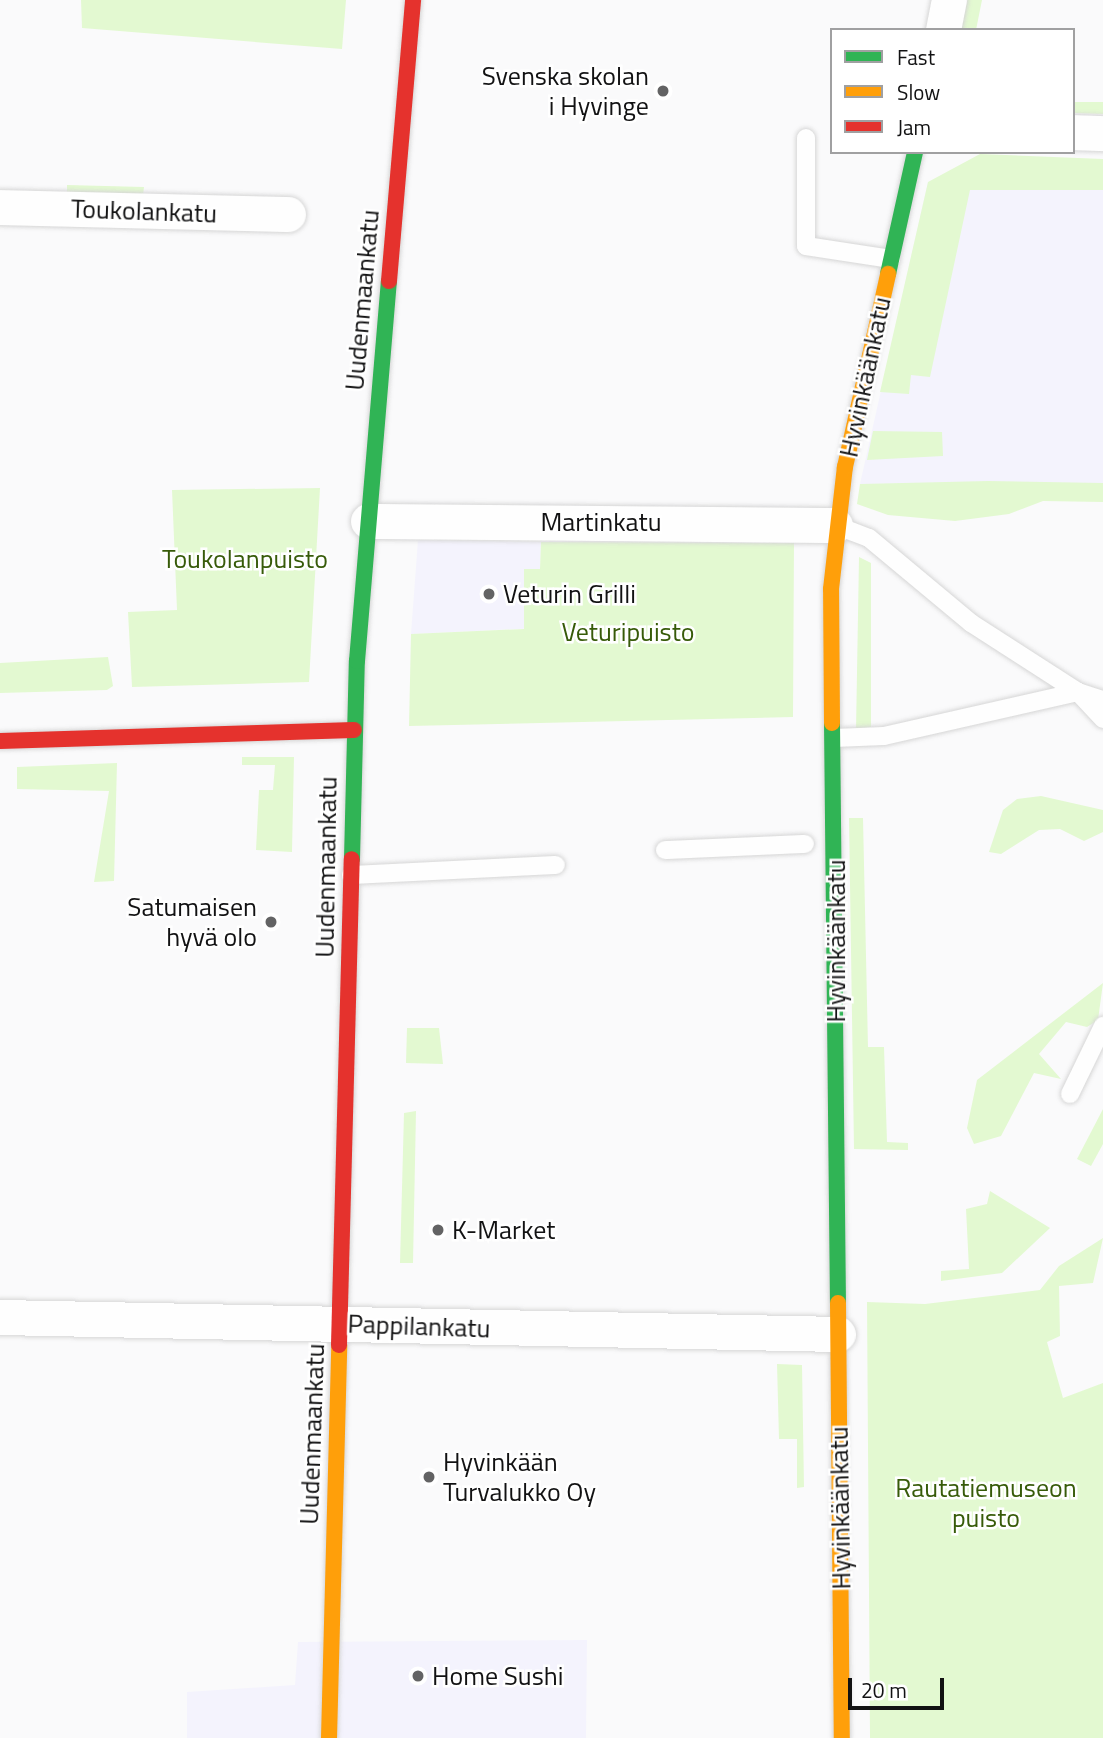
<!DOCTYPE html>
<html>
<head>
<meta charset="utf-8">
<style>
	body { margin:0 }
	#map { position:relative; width:1103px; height:1738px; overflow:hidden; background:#fafafb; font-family:"Titillium Web",sans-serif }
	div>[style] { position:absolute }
	.commercial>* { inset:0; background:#f4f3fd }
	.green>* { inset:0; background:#e3f9d1 }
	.roads { filter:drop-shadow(0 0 2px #d6d6d6) drop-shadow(0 0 2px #d6d6d6) }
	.lane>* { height:18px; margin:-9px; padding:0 9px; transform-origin:9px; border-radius:9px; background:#fefefe }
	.street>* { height:35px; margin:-17.5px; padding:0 17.5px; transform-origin:17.5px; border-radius:17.5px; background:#fefefe }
	.fast>* { height:16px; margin:-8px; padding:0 8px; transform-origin:8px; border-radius:8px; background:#30b455 }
	.slow>* { height:16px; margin:-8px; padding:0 8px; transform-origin:8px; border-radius:8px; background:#ff9f0a }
	.jam>* { height:16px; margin:-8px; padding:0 8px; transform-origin:8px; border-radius:8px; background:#e5322d }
	.dots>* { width:19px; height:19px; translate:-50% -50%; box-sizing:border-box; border:4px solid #fff; border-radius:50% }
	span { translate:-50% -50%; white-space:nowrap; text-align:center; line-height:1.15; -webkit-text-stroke:5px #fff; paint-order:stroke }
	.poi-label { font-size:26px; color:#121213 }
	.right { translate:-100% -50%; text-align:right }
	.left { translate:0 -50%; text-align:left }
	.street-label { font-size:26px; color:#121213 }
	.park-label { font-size:26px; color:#375b09 }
	.legend { position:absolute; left:830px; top:28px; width:245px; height:126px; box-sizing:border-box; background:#fff; border:2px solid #a0a0a1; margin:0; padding:9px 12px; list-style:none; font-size:21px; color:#121213 }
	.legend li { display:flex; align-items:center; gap:14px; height:35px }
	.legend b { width:35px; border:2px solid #a0a0a1 }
	.scale { position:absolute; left:848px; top:1678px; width:96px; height:32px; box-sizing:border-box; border:4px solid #121213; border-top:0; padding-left:9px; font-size:21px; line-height:24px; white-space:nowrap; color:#121213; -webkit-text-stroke:5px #fff; paint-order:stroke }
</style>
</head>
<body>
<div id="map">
	<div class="commercial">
		<i style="clip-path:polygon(1103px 159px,1103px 483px,860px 484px,928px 182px)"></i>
		<i style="clip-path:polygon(418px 540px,541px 542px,538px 628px,411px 634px)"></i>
		<i style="clip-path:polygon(587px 1640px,586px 1738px,187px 1738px,187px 1692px,295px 1685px,298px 1642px)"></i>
	</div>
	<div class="green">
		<i style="clip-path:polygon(81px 0,346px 0,342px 49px,82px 28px)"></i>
		<i style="clip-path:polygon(967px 0,982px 0,976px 30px,961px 30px)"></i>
		<i style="clip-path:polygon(1073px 102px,1103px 102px,1103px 114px,1073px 113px)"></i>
		<i style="clip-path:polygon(980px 154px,1103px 159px,1103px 190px,970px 190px,930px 377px,911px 375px,909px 394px,880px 392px,928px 182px)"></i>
		<i style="clip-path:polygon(67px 185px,144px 187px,143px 195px,67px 194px)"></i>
		<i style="clip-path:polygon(873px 431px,942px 432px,943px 456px,867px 460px)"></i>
		<i style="clip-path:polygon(988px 481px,1103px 483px,1103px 502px,1043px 501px,1009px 514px,955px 521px,888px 515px,857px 504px,860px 484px)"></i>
		<i style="clip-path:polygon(320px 488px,309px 682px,132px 687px,128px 612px,177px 610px,172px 490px)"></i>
		<i style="clip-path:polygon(541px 542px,794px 543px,793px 717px,409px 726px,411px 634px,524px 629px,524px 569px,540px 569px)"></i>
		<i style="clip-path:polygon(859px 557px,871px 563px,871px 727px,856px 730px)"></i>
		<i style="clip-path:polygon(108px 657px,113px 686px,107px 690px,0 693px,0 663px)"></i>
		<i style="clip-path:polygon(242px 757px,294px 757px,292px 852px,256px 850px,259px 790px,273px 790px,275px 765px,242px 765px)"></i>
		<i style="clip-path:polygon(117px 763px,114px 881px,94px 882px,109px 791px,17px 789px,17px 767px)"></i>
		<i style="clip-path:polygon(1041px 796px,1103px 810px,1103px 832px,1084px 841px,1060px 829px,1039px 830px,1001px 854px,989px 852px,1003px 810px,1017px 799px)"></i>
		<i style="clip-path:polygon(849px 818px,863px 818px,868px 1047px,884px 1047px,887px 1142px,908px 1143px,908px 1150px,854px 1149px)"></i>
		<i style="clip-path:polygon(1103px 983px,1098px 1020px,1087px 1027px,1066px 1022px,1039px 1054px,1061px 1079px,1034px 1073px,1001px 1136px,974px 1144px,967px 1128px,977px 1080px)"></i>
		<i style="clip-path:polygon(407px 1028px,439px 1028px,443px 1064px,406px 1063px)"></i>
		<i style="clip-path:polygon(1103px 1109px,1103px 1144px,1091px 1166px,1077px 1159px)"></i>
		<i style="clip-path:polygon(416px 1111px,413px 1263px,400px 1263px,404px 1113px)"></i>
		<i style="clip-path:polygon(990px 1191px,1050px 1228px,1002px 1273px,941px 1281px,941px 1271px,969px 1269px,966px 1209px,987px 1204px)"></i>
		<i style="clip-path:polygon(1103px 1238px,1093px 1283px,1059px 1286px,1060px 1336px,1047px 1342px,1063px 1398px,1103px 1383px,1103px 1738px,870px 1738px,867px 1302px,925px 1304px,1040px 1290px,1059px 1266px)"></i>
		<i style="clip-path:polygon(777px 1364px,802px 1365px,804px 1487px,797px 1488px,797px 1439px,779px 1439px)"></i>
	</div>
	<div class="roads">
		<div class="lane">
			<i style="left:806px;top:138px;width:108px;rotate:90deg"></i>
			<i style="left:806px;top:246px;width:86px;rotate:8.7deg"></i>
			<i style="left:835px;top:525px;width:36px;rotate:21deg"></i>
			<i style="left:869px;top:538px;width:133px;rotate:39.8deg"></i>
			<i style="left:971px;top:623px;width:127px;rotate:32.8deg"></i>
			<i style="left:1078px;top:692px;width:37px;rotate:47deg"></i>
			<i style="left:834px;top:738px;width:50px;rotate:-2.3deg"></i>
			<i style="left:884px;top:736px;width:199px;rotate:-12.8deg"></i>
			<i style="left:1078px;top:692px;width:26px;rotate:18deg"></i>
			<i style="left:665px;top:850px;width:140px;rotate:-2.5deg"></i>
			<i style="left:351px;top:875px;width:205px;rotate:-2.8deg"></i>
			<i style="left:1070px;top:1094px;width:76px;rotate:-64.1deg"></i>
		</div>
		<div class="street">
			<i style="left:943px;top:30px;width:31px;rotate:-79deg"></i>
			<i style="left:1073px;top:132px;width:30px;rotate:2deg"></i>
			<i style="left:0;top:207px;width:288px;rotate:1.4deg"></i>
			<i style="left:368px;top:521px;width:467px;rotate:0.5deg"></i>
			<i style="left:0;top:1317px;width:838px;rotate:1.16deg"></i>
		</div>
		<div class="fast">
			<i style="left:888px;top:274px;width:125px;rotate:-77.5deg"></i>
			<i style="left:832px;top:723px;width:580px;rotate:89.41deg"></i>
			<i style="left:352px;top:859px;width:198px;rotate:-88.6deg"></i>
			<i style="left:357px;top:661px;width:381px;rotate:-85.2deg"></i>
		</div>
		<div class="slow">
			<i style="left:832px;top:723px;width:134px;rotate:-90.4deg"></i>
			<i style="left:831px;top:589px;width:123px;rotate:-83.5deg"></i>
			<i style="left:845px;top:467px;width:198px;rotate:-77.4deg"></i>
			<i style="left:838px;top:1303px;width:435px;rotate:89.5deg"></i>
			<i style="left:329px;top:1738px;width:393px;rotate:-88.5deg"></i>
		</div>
		<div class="jam">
			<i style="left:389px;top:281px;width:282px;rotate:-85.1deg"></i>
			<i style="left:0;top:741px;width:354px;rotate:-1.8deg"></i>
			<i style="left:339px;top:1345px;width:486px;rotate:-88.5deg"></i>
		</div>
	</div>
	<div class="dots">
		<i style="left:663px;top:91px;background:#636364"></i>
		<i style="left:489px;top:594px;background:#636364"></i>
		<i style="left:271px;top:922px;background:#636364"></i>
		<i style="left:438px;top:1230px;background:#636364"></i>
		<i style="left:429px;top:1477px;background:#636364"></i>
		<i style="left:418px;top:1676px;background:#636364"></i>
	</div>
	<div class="poi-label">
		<span class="right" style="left:649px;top:91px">Svenska skolan<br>i Hyvinge</span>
		<span class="left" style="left:503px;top:594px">Veturin Grilli</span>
		<span class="right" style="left:257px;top:922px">Satumaisen<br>hyvä olo</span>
		<span class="left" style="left:452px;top:1230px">K-Market</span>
		<span class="left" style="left:443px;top:1477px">Hyvinkään<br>Turvalukko Oy</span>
		<span class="left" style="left:432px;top:1676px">Home Sushi</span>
	</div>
	<div class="street-label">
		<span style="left:144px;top:211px;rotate:2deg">Toukolankatu</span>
		<span style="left:362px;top:300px;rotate:-85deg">Uudenmaankatu</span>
		<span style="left:865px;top:377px;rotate:-78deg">Hyvinkäänkatu</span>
		<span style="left:601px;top:522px">Martinkatu</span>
		<span style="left:326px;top:867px;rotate:-89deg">Uudenmaankatu</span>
		<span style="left:836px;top:941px;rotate:-90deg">Hyvinkäänkatu</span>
		<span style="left:419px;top:1326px;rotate:2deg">Pappilankatu</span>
		<span style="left:312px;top:1434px;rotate:-88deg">Uudenmaankatu</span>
		<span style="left:840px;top:1508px;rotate:-91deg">Hyvinkäänkatu</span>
	</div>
	<div class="park-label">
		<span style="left:245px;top:559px">Toukolanpuisto</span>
		<span style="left:628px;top:632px">Veturipuisto</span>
		<span style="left:986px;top:1503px">Rautatiemuseon<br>puisto</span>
	</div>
	<ul class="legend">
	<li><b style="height:9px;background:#30b455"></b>Fast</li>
	<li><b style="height:9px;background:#ff9f0a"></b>Slow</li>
	<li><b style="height:9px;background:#e5322d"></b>Jam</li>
	</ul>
	<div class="scale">20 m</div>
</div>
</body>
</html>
